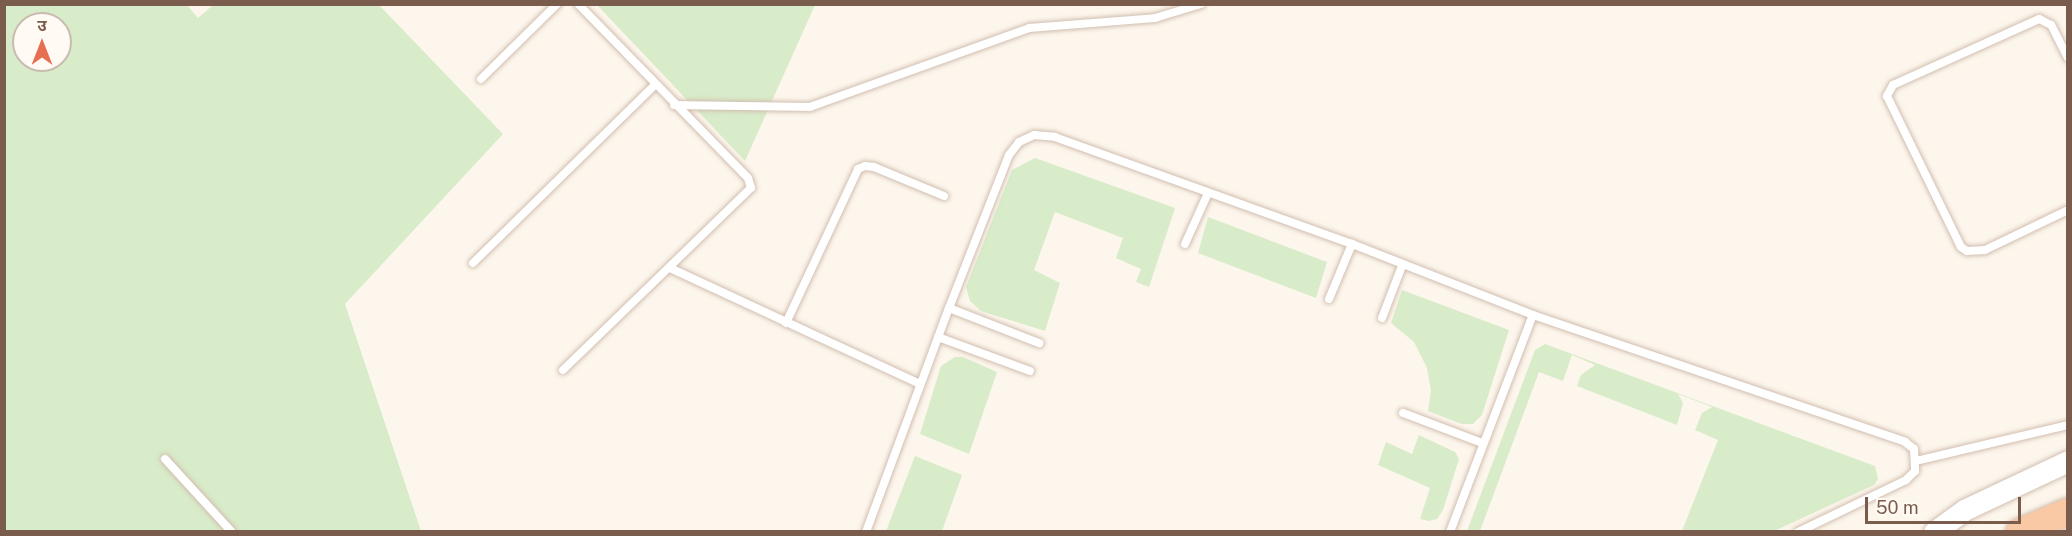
<!DOCTYPE html>
<html>
<head>
<meta charset="utf-8">
<style>
	body { margin:0 }
	#map { position:relative; width:2072px; height:536px; overflow:hidden; background:#fdf6ec; font-family:"Public Sans","Noto Sans Devanagari",sans-serif }
	div>[style] { position:absolute }
	.green>* { inset:0; background:#d8ecc9 }
	.roads { filter:drop-shadow(0 0 2px #d1beb0) drop-shadow(0 0 2px #d1beb0) }
	.service>* { height:8px; margin:-4px; padding:0 4px; transform-origin:4px; border-radius:4px; background:#fff }
	.tertiary>* { height:21px; margin:-10.5px; padding:0 10.5px; transform-origin:10.5px; border-radius:10.5px; background:#fff }
	.trunk>* { height:27px; margin:-13.5px; padding:0 13.5px; transform-origin:13.5px; border-radius:13.5px; background:#f9c8a4 }
	span { translate:-50% -50%; white-space:nowrap; text-align:center; line-height:1.15; -webkit-text-stroke:6px #fffaf3; paint-order:stroke }
	.frame { position:absolute; inset:0; border:6px solid #7a5c4d; pointer-events:none }
	.north { position:absolute; left:12px; top:12px; width:60px; height:60px; box-sizing:border-box; background:#fffaf3; border:2px solid #cabbb1; border-radius:50%; rotate:0deg; font-size:16px; font-weight:700; line-height:24px; text-align:center; color:#7a5c4d }
	.north::after { content:''; display:block; margin:auto; width:21px; height:27px; background:#e76f51; clip-path:polygon(50% 0,100% 100%,50% 72%,0 100%) }
	.scale { position:absolute; left:1865px; top:497px; width:156px; height:27px; box-sizing:border-box; border:3px solid #7a5c4d; border-top:0; padding-left:8px; font-size:18px; line-height:21px; white-space:nowrap; color:#7a5c4d; -webkit-text-stroke:4px #fffaf3; paint-order:stroke }
</style>
</head>
<body>
<div id="map">
	<div class="green">
		<i style="clip-path:polygon(evenodd,4px 5px,187px 5px,198px 18px,213px 5px,379px 5px,503px 134px,345px 304px,421px 531px,5px 531px,4px 5px,24px 24px,60px 24px,60px 60px,24px 60px,24px 24px)"></i>
		<i style="clip-path:polygon(597px 5px,815px 5px,745px 161px)"></i>
		<i style="clip-path:polygon(1035px 158px,1175px 208px,1149px 287px,1136px 282px,1141px 269px,1116px 258px,1123px 238px,1055px 212px,1034px 270px,1060px 283px,1045px 331px,981px 311px,970px 301px,966px 287px,1012px 170px)"></i>
		<i style="clip-path:polygon(1208px 217px,1327px 262px,1316px 298px,1198px 253px)"></i>
		<i style="clip-path:polygon(1402px 290px,1509px 330px,1482px 415px,1473px 424px,1462px 424px,1428px 411px,1431px 391px,1427px 368px,1414px 342px,1391px 323px)"></i>
		<i style="clip-path:polygon(1545px 344px,1875px 466px,1878px 479px,1874px 485px,1774px 531px,1682px 531px,1718px 440px,1695px 430px,1702px 413px,1712px 407px,1678px 394px,1683px 403px,1677px 425px,1577px 386px,1581px 375px,1595px 365px,1572px 355px,1563px 381px,1539px 372px,1480px 531px,1467px 531px,1535px 350px)"></i>
		<i style="clip-path:polygon(955px 357px,963px 357px,997px 372px,969px 454px,920px 434px,941px 366px)"></i>
		<i style="clip-path:polygon(1419px 435px,1455px 452px,1459px 459px,1443px 510px,1437px 519px,1429px 521px,1420px 519px,1430px 488px,1378px 465px,1386px 442px,1412px 454px)"></i>
		<i style="clip-path:polygon(915px 456px,962px 475px,942px 531px,886px 531px)"></i>
	</div>
	<div class="roads">
		<div class="service">
			<i style="left:2068px;top:58px;width:37px;rotate:-117deg"></i>
			<i style="left:2051px;top:25px;width:13px;rotate:-153deg"></i>
			<i style="left:2039px;top:19px;width:160px;rotate:155.7deg"></i>
			<i style="left:1893px;top:85px;width:13px;rotate:119deg"></i>
			<i style="left:1887px;top:96px;width:168px;rotate:63.9deg"></i>
			<i style="left:1961px;top:247px;width:7px;rotate:34deg"></i>
			<i style="left:1967px;top:251px;width:18px;rotate:-3deg"></i>
			<i style="left:1985px;top:250px;width:92px;rotate:-25.7deg"></i>
			<i style="left:481px;top:79px;width:107px;rotate:-44.6deg"></i>
			<i style="left:674px;top:105px;width:136px;rotate:0.8deg"></i>
			<i style="left:810px;top:107px;width:233px;rotate:-19.8deg"></i>
			<i style="left:1029px;top:28px;width:126px;rotate:-4.5deg"></i>
			<i style="left:1155px;top:18px;width:48px;rotate:-16.9deg"></i>
			<i style="left:1185px;top:244px;width:56px;rotate:-65.7deg"></i>
			<i style="left:473px;top:263px;width:255px;rotate:-44.4deg"></i>
			<i style="left:670px;top:268px;width:276px;rotate:24.9deg"></i>
			<i style="left:1329px;top:299px;width:60px;rotate:-67.3deg"></i>
			<i style="left:949px;top:308px;width:97px;rotate:21.3deg"></i>
			<i style="left:1382px;top:318px;width:56px;rotate:-69deg"></i>
			<i style="left:786px;top:323px;width:170px;rotate:-64.9deg"></i>
			<i style="left:858px;top:169px;width:8px;rotate:-23deg"></i>
			<i style="left:865px;top:166px;width:9px;rotate:6deg"></i>
			<i style="left:874px;top:167px;width:76px;rotate:22.5deg"></i>
			<i style="left:938px;top:337px;width:98px;rotate:20.3deg"></i>
			<i style="left:563px;top:370px;width:262px;rotate:-44.1deg"></i>
			<i style="left:751px;top:188px;width:10px;rotate:-107deg"></i>
			<i style="left:748px;top:178px;width:243px;rotate:-134.3deg"></i>
			<i style="left:1403px;top:413px;width:85px;rotate:20.8deg"></i>
			<i style="left:165px;top:459px;width:99px;rotate:47.5deg"></i>
			<i style="left:1916px;top:461px;width:156px;rotate:-13.3deg"></i>
			<i style="left:866px;top:532px;width:239px;rotate:-69.7deg"></i>
			<i style="left:949px;top:308px;width:164px;rotate:-68.6deg"></i>
			<i style="left:1009px;top:155px;width:16px;rotate:-52deg"></i>
			<i style="left:1019px;top:142px;width:17px;rotate:-25deg"></i>
			<i style="left:1034px;top:135px;width:21px;rotate:5deg"></i>
			<i style="left:1055px;top:137px;width:316px;rotate:19.8deg"></i>
			<i style="left:1352px;top:244px;width:194px;rotate:21.4deg"></i>
			<i style="left:1533px;top:315px;width:393px;rotate:18.8deg"></i>
			<i style="left:1905px;top:442px;width:11px;rotate:38deg"></i>
			<i style="left:1914px;top:449px;width:22px;rotate:87deg"></i>
			<i style="left:1915px;top:471px;width:13px;rotate:135deg"></i>
			<i style="left:1906px;top:480px;width:120px;rotate:154.3deg"></i>
			<i style="left:1450px;top:532px;width:232px;rotate:-69.1deg"></i>
		</div>
		<div class="tertiary">
			<i style="left:1934px;top:532px;width:37px;rotate:-36deg"></i>
			<i style="left:1964px;top:510px;width:115px;rotate:-25.2deg"></i>
		</div>
		<div class="trunk">
			<i style="left:2019px;top:532px;width:53px;rotate:-23.2deg"></i>
		</div>
	</div>
	<div class="frame"></div>
	<div class="north">उ</div>
	<div class="scale">50 m</div>
</div>
</body>
</html>
